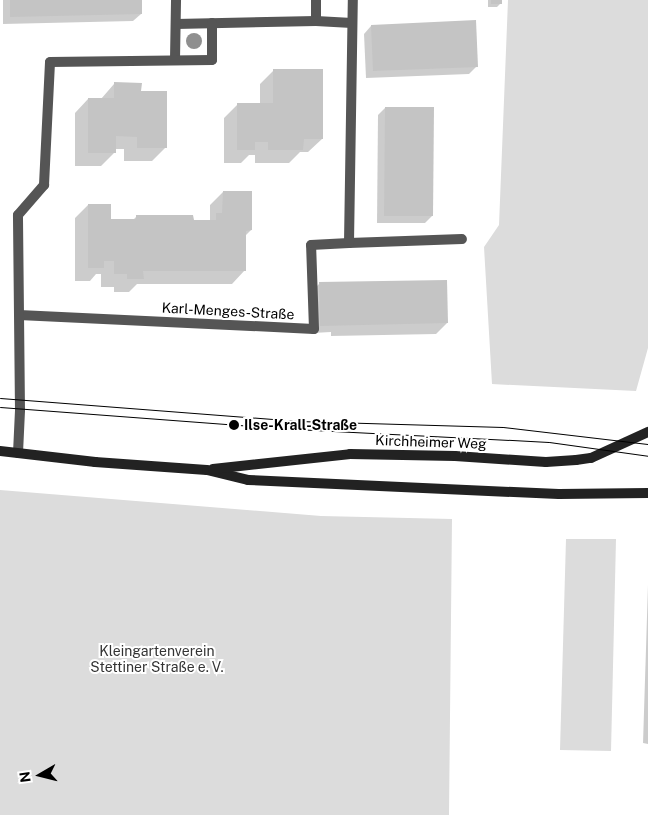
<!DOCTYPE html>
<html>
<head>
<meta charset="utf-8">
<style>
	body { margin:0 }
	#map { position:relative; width:648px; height:815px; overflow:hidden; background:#fff; font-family:"Public Sans",sans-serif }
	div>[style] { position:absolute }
	.green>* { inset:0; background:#dcdcdc }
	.shadow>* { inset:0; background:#0003 }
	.building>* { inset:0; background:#c4c4c4 }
	.street>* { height:10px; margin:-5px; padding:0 5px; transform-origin:5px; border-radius:5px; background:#555 }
	.secondary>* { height:10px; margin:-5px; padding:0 5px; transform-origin:5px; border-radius:5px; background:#222 }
	.tram>* { height:1px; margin:-0.5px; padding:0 0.5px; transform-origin:0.5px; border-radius:0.5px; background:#000 }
	.trees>* { width:16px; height:16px; margin:-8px; border-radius:50%; background:#8f8f8f }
	.dots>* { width:14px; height:14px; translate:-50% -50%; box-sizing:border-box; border:2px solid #fff; border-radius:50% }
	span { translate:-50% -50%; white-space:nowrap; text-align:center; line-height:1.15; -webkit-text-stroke:4px #fff; paint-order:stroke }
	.street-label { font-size:14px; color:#000 }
	.poi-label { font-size:14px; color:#000; font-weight:700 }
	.left { translate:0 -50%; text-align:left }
	.park-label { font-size:14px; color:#333 }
	.north { position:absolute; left:15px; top:750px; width:50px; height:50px; -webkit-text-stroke:4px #fff; paint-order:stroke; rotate:262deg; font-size:14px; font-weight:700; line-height:20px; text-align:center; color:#000 }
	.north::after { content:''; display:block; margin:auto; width:18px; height:22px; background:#000; clip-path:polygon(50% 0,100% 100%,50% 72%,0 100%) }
</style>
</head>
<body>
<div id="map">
	<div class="green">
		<i style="clip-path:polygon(508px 0,648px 0,648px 348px,636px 391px,492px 384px,484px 247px,499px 225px)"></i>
		<i style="clip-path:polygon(0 490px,321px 516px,452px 519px,449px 815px,0 815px)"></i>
		<i style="clip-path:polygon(566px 539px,616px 539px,611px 751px,560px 750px)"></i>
	</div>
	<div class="shadow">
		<i style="clip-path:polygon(3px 0,140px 0,141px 14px,133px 21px,3px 24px)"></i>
		<i style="clip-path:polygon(488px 0,500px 0,500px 4px,497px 7px,488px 7px)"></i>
		<i style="clip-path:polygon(475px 22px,477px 66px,469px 74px,366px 78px,364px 34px,371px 26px)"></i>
		<i style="clip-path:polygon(274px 70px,322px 139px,308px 152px,300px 152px,289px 163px,255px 163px,255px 155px,249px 155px,241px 163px,224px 163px,224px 118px,238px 104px,260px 104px,260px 84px)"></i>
		<i style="clip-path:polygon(114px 84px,140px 92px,166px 147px,152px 161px,124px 161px,124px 149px,114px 149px,114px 153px,101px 166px,75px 166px,75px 113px,88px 99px,101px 99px)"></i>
		<i style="clip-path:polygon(385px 108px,432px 216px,425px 223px,377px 223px,378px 115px)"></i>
		<i style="clip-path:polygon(223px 192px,251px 230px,245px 236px,245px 270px,232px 284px,137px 284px,129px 292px,114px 292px,114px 287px,101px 287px,101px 274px,96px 274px,90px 281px,75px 281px,75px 218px,88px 205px,110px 220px,133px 220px,136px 217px,210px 221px,210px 205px)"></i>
		<i style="clip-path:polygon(319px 284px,447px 323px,436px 334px,331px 336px,331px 332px,313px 333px,312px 291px)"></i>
		<i style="clip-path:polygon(648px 585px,648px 744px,643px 743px)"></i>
	</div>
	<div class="building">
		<i style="clip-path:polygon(10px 0,142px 0,142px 14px,10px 17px)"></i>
		<i style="clip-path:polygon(491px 0,502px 0,502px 4px,491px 4px)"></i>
		<i style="clip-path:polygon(476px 20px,478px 67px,373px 71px,371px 25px)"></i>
		<i style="clip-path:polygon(273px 69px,323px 69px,323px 139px,304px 139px,303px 150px,268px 150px,268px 142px,255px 142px,255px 150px,237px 150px,237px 103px,273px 103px)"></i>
		<i style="clip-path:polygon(114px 82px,142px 83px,141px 91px,167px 91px,167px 148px,137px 148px,137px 137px,116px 136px,116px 153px,88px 153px,88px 98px,114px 98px)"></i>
		<i style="clip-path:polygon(385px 107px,434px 107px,433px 216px,384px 216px)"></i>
		<i style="clip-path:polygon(223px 191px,252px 191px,252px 230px,246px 231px,246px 271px,143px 271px,144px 279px,127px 279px,127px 274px,114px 274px,114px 261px,104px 261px,104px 268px,88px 268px,88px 204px,111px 204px,111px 219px,136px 219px,136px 215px,193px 215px,194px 220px,216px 220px,216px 213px,222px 213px)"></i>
		<i style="clip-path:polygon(447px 280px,448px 323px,320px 326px,319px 282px)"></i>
	</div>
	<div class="street">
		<i style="left:316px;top:0;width:21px;rotate:90deg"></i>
		<i style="left:176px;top:24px;width:140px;rotate:-1.2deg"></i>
		<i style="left:316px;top:21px;width:36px;rotate:3deg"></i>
		<i style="left:175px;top:59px;width:59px;rotate:-89deg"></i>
		<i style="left:349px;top:243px;width:113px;rotate:-2deg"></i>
		<i style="left:19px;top:315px;width:295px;rotate:2.7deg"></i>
		<i style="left:314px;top:329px;width:84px;rotate:-92deg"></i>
		<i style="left:311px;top:245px;width:38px;rotate:-3deg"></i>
		<i style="left:349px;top:243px;width:243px;rotate:-89.1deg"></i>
		<i style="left:18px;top:453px;width:43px;rotate:-87.3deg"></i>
		<i style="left:20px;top:410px;width:195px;rotate:-90.6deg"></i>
		<i style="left:18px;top:215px;width:40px;rotate:-49deg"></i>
		<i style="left:44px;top:185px;width:123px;rotate:-87.2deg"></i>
		<i style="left:50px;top:62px;width:162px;rotate:-0.7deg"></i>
		<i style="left:212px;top:60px;width:37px;rotate:-90deg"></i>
	</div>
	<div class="secondary">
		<i style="left:0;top:451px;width:96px;rotate:6.6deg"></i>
		<i style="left:95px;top:462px;width:112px;rotate:4.1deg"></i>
		<i style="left:207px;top:470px;width:42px;rotate:13.7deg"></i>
		<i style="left:248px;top:480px;width:311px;rotate:2.6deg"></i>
		<i style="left:559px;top:494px;width:89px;rotate:-0.6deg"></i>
		<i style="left:213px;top:469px;width:138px;rotate:-6.2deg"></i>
		<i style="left:350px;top:454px;width:105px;rotate:1.1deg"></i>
		<i style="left:455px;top:456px;width:91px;rotate:3.8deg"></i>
		<i style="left:546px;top:462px;width:30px;rotate:-4deg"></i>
		<i style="left:576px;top:460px;width:15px;rotate:-8deg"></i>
		<i style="left:591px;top:458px;width:63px;rotate:-24.5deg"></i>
	</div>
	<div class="tram">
		<i style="left:0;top:398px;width:299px;rotate:4.4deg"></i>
		<i style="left:298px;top:421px;width:205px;rotate:1.7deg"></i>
		<i style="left:503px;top:427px;width:146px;rotate:6.7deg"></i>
		<i style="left:0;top:407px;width:295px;rotate:4.3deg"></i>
		<i style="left:294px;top:429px;width:255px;rotate:2.9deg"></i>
		<i style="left:549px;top:442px;width:100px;rotate:8deg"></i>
	</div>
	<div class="trees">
		<i style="left:194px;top:41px"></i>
	</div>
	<div class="dots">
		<i style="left:234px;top:425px;background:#000"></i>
	</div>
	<div class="street-label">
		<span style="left:228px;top:311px;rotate:3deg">Karl-Menges-Straße</span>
		<span style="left:431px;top:442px;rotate:2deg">Kirchheimer Weg</span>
	</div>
	<div class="poi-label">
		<span class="left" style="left:244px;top:425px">Ilse-Krall-Straße</span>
	</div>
	<div class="park-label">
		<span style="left:157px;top:659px">Kleingartenverein<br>Stettiner Straße e. V.</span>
	</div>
	<div class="north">N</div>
</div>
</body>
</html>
